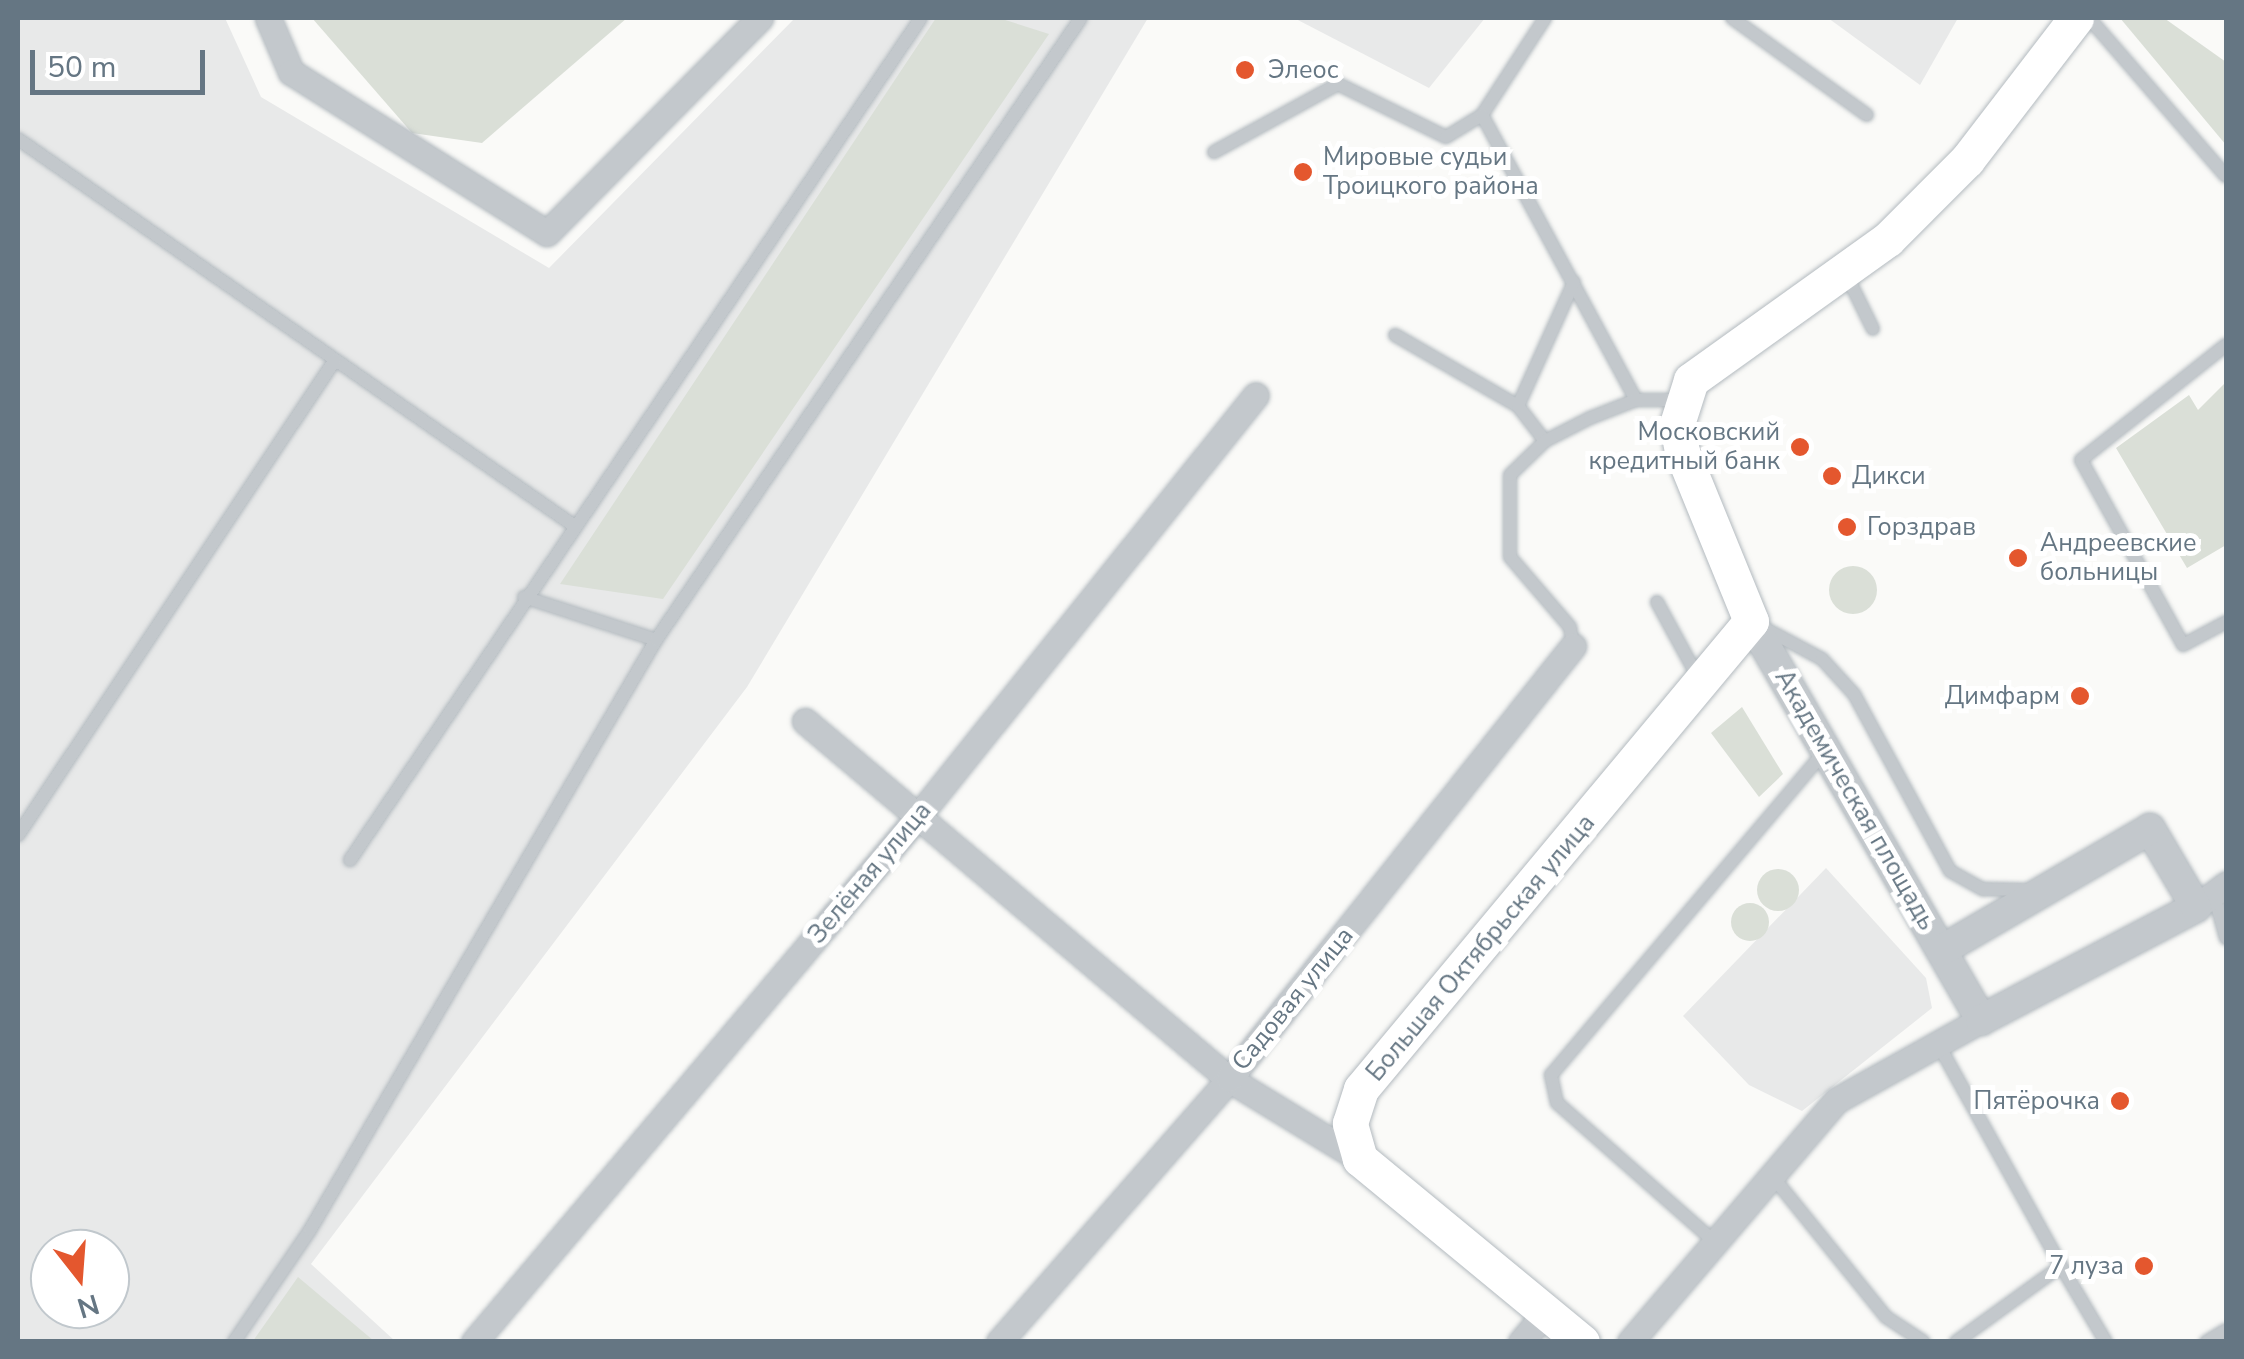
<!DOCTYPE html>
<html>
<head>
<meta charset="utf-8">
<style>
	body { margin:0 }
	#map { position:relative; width:2244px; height:1359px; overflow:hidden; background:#fafaf8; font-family:"Nunito Sans",sans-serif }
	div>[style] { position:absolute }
	.built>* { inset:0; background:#e8e9e9 }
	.green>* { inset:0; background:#dadfd7 }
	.round { border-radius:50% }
	.roads { filter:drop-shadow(0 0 2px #b3babf) drop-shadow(0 0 2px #b3babf) }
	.service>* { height:12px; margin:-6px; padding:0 6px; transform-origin:6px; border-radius:6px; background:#c3c8cc }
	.minor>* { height:25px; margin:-12.5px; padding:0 12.5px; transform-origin:12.5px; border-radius:12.5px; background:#c3c8cc }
	.tertiary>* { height:30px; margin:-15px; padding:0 15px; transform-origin:15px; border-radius:15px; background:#c3c8cc }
	.secondary>* { height:35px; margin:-17.5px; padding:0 17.5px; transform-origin:17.5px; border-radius:17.5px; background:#fff }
	.dots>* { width:28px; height:28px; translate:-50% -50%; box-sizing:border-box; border:5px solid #fff; border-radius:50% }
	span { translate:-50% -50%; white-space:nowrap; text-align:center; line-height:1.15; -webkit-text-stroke:10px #fff; paint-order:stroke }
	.poi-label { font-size:25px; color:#657683 }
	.left { translate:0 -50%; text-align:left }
	.right { translate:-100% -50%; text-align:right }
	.street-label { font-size:25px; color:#657683 }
	.frame { position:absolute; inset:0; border:20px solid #657683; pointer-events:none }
	.north { position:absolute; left:30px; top:1229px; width:100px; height:100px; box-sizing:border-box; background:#fff; border:2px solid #c1c8cd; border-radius:50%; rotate:163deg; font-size:28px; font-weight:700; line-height:40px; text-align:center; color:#657683 }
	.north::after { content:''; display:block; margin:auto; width:35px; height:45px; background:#e4572e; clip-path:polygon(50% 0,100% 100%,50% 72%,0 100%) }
	.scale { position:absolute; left:30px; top:50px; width:175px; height:45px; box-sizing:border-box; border:5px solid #657683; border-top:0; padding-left:12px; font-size:30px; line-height:35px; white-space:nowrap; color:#657683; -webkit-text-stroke:8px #fff; paint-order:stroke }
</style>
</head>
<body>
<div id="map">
	<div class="built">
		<i style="clip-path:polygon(evenodd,18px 18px,225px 18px,261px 97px,549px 268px,795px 18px,1148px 18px,747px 687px,311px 1264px,395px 1341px,18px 1341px,18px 18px,50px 1249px,110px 1249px,110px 1309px,50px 1309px,50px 1249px)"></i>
		<i style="clip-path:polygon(1294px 18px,1485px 18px,1429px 88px)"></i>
		<i style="clip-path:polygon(1828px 18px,1958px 18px,1920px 85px)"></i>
		<i style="clip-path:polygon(1826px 868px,1926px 978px,1932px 1008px,1802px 1111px,1749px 1085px,1683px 1016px)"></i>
	</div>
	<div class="green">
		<i style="clip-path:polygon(312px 18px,627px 18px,482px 143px,412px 133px)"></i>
		<i style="clip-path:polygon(936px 18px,999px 18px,1049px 34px,663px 599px,560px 584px)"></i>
		<i style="clip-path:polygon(2120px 18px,2164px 18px,2226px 62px,2226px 145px)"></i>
		<i style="clip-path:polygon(2226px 382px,2226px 545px,2187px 568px,2116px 448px,2189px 395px,2198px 410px)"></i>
		<i class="round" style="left:1829px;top:566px;width:48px;height:48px"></i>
		<i style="clip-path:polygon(1742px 707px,1783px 774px,1759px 797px,1711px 733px)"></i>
		<i class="round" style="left:1757px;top:869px;width:42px;height:42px"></i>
		<i class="round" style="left:1731px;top:903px;width:38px;height:38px"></i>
		<i style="clip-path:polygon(298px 1277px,374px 1341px,253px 1341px)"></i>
	</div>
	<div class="roads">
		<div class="service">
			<i style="left:1732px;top:18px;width:166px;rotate:35.7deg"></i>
			<i style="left:2089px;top:18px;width:209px;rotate:49.1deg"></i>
			<i style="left:1482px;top:115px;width:116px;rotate:-57deg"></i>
			<i style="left:18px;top:139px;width:676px;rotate:34.82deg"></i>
			<i style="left:1214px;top:152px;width:141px;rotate:-28.7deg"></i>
			<i style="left:1338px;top:84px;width:120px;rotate:26.1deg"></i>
			<i style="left:1446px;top:137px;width:42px;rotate:-31.4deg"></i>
			<i style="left:1482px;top:115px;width:324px;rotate:61.6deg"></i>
			<i style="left:1846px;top:274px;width:61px;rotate:63.9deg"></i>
			<i style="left:1395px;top:335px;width:142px;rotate:30deg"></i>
			<i style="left:1518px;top:406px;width:44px;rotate:52.4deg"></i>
			<i style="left:2226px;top:345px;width:185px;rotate:141.6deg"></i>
			<i style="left:2081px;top:460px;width:211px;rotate:61.1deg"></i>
			<i style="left:2183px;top:645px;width:49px;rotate:-28.1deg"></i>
			<i style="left:1518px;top:406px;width:136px;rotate:-65.7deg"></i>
			<i style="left:524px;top:597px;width:139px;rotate:18deg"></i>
			<i style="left:1657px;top:602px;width:88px;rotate:61.4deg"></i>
			<i style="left:1762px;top:627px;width:68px;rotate:28.1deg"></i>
			<i style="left:1822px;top:659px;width:47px;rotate:47.6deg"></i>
			<i style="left:1854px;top:694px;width:201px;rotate:61.5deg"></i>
			<i style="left:1950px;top:871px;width:38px;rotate:29deg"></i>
			<i style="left:1983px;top:889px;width:45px;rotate:1.3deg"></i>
			<i style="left:1573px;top:646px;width:19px;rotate:-99deg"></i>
			<i style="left:1570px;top:627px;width:92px;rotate:-130.6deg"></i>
			<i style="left:1510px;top:557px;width:82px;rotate:-90deg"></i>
			<i style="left:1510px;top:475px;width:49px;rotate:-44.2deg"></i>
			<i style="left:1545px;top:441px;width:51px;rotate:-27.1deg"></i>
			<i style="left:1590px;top:418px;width:49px;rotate:-21.4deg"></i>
			<i style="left:1636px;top:400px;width:45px"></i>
			<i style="left:18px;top:835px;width:571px;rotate:-56.28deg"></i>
			<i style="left:350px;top:860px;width:1017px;rotate:-55.86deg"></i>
			<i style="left:2214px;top:895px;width:45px;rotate:74.4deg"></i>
			<i style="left:1937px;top:1042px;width:256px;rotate:61deg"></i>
			<i style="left:2061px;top:1266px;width:130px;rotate:144.1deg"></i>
			<i style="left:1773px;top:1177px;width:180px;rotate:51.1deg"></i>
			<i style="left:1886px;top:1317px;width:45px;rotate:33.3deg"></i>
			<i style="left:1716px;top:1243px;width:212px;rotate:-138.6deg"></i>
			<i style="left:1557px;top:1103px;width:29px;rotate:-102deg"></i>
			<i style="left:1551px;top:1075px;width:423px;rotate:-49.8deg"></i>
			<i style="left:2061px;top:1266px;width:88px;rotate:59.4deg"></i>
			<i style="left:234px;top:1342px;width:135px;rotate:-55.8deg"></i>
			<i style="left:310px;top:1230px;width:684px;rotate:-59.61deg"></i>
			<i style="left:656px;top:640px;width:753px;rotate:-55.66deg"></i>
			<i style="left:2206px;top:1342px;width:23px;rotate:-31deg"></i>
		</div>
		<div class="minor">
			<i style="left:268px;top:18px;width:59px;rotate:66.9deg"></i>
			<i style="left:291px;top:72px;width:302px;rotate:32.2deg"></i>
			<i style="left:547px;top:233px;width:303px;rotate:-45.3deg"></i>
			<i style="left:805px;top:721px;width:555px;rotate:40.18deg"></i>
			<i style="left:1229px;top:1079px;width:153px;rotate:31.4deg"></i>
			<i style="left:2196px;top:907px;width:38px;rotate:-37deg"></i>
			<i style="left:474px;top:1342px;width:690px;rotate:-49.82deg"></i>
			<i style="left:919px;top:815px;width:538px;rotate:-51.26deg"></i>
			<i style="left:999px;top:1342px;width:349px;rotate:-48.8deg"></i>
			<i style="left:1229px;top:1079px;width:553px;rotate:-51.53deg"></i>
			<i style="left:1521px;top:1342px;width:39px;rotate:-50deg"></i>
			<i style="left:1630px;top:1342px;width:318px;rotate:-49.5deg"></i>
			<i style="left:1837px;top:1100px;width:165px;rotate:-29.1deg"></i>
		</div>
		<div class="tertiary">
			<i style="left:1751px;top:621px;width:461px;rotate:60deg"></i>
			<i style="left:1981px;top:1020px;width:243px;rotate:-27.7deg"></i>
			<i style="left:2196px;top:907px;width:91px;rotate:-120.5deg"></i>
			<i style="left:2150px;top:829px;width:241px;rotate:149.8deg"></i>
		</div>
		<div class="secondary">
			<i style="left:1582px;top:1342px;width:288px;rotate:-140.5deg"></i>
			<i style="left:1360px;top:1159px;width:37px;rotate:-106deg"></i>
			<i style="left:1350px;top:1123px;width:36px;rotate:-72deg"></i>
			<i style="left:1361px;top:1089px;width:609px;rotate:-50.19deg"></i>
			<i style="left:1751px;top:621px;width:183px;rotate:-112.2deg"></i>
			<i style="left:1682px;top:452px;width:28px;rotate:-100deg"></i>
			<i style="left:1677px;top:424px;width:46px;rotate:-72.3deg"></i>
			<i style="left:1691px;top:380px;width:242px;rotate:-35.6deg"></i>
			<i style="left:1888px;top:239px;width:112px;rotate:-45deg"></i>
			<i style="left:1967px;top:160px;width:179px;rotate:-52.5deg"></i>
		</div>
	</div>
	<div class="dots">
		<i style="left:1245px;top:70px;background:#e4572e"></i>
		<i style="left:1303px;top:172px;background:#e4572e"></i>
		<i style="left:1800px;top:447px;background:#e4572e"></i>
		<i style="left:1832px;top:476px;background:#e4572e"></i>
		<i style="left:1847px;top:527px;background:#e4572e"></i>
		<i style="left:2018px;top:558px;background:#e4572e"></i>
		<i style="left:2080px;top:696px;background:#e4572e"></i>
		<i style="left:2120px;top:1101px;background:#e4572e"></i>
		<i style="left:2144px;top:1266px;background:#e4572e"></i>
	</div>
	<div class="poi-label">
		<span class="left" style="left:1268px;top:70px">Элеос</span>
		<span class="left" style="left:1323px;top:172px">Мировые судьи<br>Троицкого района</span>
		<span class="right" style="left:1780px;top:447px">Московский<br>кредитный банк</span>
		<span class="left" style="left:1852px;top:476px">Дикси</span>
		<span class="left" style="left:1867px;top:527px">Горздрав</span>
		<span class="left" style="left:2040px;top:558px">Андреевские<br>больницы</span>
		<span class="right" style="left:2060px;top:696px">Димфарм</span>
		<span class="right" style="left:2100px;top:1101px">Пятёрочка</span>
		<span class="right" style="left:2124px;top:1266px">7 луза</span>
	</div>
	<div class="street-label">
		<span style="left:1855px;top:800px;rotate:60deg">Академическая площадь</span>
		<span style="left:870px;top:873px;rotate:-50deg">Зелёная улица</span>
		<span style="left:1481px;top:948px;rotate:-50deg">Большая Октябрьская улица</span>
		<span style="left:1293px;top:999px;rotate:-51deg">Садовая улица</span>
	</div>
	<div class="frame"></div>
	<div class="north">N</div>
	<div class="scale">50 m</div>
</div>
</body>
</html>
